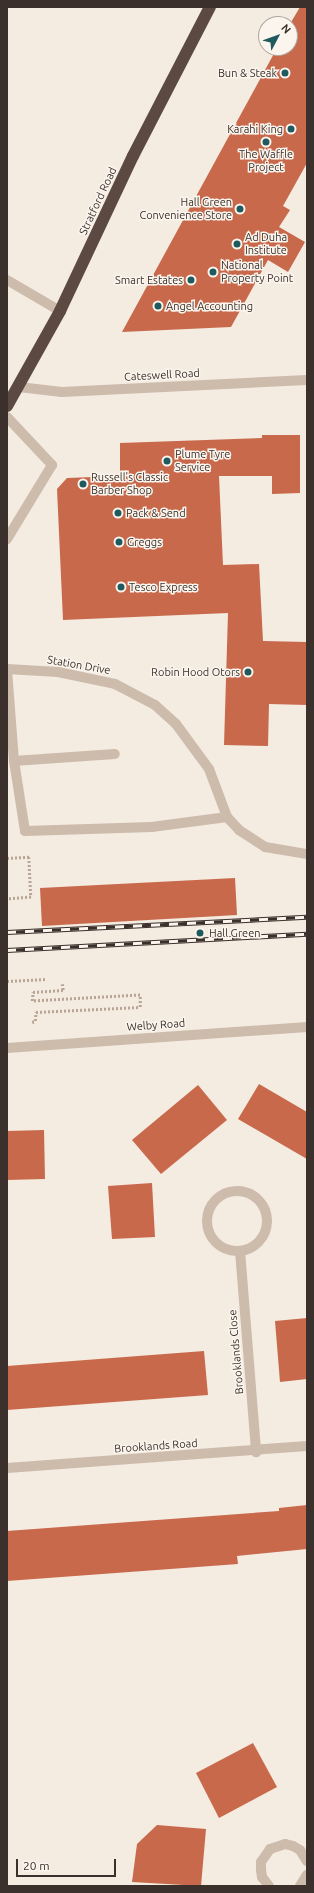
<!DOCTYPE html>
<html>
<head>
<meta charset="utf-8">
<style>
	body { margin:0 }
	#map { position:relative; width:314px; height:1893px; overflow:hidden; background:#f4ebe1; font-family:Ubuntu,sans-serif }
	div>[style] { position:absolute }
	.building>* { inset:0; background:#c8694b }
	.path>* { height:2.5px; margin-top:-1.25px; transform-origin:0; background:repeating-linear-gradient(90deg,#b9a596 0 2px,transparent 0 4px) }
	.minor>* { height:10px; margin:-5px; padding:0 5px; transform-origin:5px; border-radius:5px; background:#cdbbac }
	.minor>.ring { margin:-5px; padding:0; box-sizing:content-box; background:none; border:10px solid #cdbbac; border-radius:50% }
	.highway>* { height:12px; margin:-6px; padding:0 6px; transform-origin:6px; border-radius:6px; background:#5c4a42 }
	.rail>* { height:4.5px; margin-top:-2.25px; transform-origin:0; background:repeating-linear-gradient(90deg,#fbf5ee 0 9px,#3b302b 0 18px); box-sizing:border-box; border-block:1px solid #3b302b }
	.dots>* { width:11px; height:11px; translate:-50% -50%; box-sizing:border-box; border:2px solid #fbf5ee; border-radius:50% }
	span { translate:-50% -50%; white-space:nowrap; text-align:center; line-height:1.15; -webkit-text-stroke:3px #fbf5ee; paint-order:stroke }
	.poi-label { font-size:11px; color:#3b302b }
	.right { translate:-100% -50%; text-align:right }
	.left { translate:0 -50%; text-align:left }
	.street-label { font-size:11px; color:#3b302b }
	.frame { position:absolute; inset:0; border:8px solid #3b302b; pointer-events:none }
	.north { position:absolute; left:258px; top:16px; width:40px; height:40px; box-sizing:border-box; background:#fbf5ee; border:1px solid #aea6a0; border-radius:50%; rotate:49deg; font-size:11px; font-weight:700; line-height:16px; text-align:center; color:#3b302b }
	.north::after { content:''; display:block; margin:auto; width:14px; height:18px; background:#1f5a5e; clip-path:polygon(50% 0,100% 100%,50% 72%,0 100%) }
	.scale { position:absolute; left:16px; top:1859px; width:100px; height:18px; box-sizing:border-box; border:2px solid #3b302b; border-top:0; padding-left:5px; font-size:12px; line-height:14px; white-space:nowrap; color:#3b302b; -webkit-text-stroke:3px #fbf5ee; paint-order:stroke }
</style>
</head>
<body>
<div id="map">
	<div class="building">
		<i style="clip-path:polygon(300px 7px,307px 7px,307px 163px,283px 206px,290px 210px,279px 227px,305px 242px,288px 272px,268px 260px,231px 327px,122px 332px,277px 48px,290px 48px,290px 24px)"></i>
		<i style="clip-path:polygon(262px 435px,300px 435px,300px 493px,272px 494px,272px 476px,219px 476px,223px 565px,259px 564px,263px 641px,307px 642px,307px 705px,269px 704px,268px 746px,224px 745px,228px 613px,63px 620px,57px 489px,67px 478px,120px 476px,120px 443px,262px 438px)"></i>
		<i style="clip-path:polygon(235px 878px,237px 915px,42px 926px,40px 888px)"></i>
		<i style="clip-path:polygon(259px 1084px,307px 1112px,307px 1159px,238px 1119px)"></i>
		<i style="clip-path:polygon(198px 1085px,227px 1120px,161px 1174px,132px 1140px)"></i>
		<i style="clip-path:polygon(44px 1130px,45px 1179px,7px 1180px,7px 1131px)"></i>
		<i style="clip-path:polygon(152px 1183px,155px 1237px,112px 1239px,108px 1186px)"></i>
		<i style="clip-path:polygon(307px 1318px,307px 1379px,280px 1382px,275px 1321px)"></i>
		<i style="clip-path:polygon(204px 1351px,208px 1395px,7px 1410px,7px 1366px)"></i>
		<i style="clip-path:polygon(307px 1505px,307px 1549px,237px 1556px,238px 1564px,7px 1581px,7px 1531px,279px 1511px,279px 1508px)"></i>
		<i style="clip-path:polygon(253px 1743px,277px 1787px,219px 1818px,196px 1773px)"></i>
		<i style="clip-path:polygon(157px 1825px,206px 1829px,201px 1886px,132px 1882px,137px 1844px)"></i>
	</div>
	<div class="path">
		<i style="left:7px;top:858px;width:22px;rotate:-3deg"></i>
		<i style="left:29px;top:857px;width:40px;rotate:87.1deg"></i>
		<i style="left:31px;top:897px;width:24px;rotate:175deg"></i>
		<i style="left:7px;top:981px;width:40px;rotate:-2.9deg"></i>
		<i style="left:32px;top:1022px;width:3px;rotate:-18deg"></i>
		<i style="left:35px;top:1021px;width:9px;rotate:-84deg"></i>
		<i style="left:36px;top:1012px;width:104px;rotate:-2.8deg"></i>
		<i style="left:140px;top:1007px;width:12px;rotate:-90deg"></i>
		<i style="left:140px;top:995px;width:108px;rotate:176.8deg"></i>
		<i style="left:32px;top:1001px;width:9px;rotate:-84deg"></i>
		<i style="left:33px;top:992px;width:30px;rotate:-4deg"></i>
		<i style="left:63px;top:990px;width:6px;rotate:-99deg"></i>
	</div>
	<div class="minor">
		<i style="left:7px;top:280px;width:61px;rotate:30.3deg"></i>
		<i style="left:19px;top:387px;width:43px;rotate:6.6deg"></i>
		<i style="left:62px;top:392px;width:245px;rotate:-2.8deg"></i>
		<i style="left:7px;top:417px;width:66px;rotate:46.8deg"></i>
		<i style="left:52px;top:465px;width:87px;rotate:121.3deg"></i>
		<i style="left:14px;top:761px;width:101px;rotate:-4deg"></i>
		<i style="left:227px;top:817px;width:76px;rotate:172.4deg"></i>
		<i style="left:152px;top:827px;width:127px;rotate:178.2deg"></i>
		<i style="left:25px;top:831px;width:71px;rotate:-98.9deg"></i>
		<i style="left:14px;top:761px;width:92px;rotate:-94.4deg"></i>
		<i style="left:7px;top:669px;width:51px;rotate:3.4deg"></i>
		<i style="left:58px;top:672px;width:58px;rotate:11.9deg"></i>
		<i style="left:115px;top:684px;width:45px;rotate:27.7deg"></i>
		<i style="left:155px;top:705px;width:28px;rotate:42deg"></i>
		<i style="left:176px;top:724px;width:56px;rotate:53.7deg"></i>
		<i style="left:209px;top:769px;width:51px;rotate:69.4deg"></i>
		<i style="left:227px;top:817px;width:18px;rotate:47deg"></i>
		<i style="left:239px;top:830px;width:31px;rotate:33deg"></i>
		<i style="left:265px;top:847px;width:43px;rotate:9.5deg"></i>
		<i style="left:7px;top:1048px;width:301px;rotate:-4deg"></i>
		<i class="ring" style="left:207px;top:1191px;width:50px;height:50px"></i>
		<i style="left:240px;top:1251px;width:202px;rotate:85.4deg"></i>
		<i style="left:7px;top:1468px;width:301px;rotate:-4.2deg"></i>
		<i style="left:269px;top:1886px;width:11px;rotate:-128deg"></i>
		<i style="left:262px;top:1877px;width:7px;rotate:-98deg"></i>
		<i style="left:261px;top:1870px;width:8px;rotate:-90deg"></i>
		<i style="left:261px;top:1862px;width:16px;rotate:-55deg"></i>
		<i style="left:270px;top:1849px;width:16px;rotate:-18deg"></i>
		<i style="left:285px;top:1844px;width:8px;rotate:14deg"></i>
		<i style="left:293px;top:1846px;width:8px;rotate:30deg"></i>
		<i style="left:300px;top:1850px;width:13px;rotate:58deg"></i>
		<i style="left:300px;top:1886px;width:13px;rotate:-58deg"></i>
	</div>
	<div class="highway">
		<i style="left:7px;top:406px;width:109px;rotate:-60.8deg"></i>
		<i style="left:60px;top:311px;width:171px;rotate:-64.8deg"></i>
		<i style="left:133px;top:156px;width:168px;rotate:-62.7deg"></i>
	</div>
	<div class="rail">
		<i style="left:7px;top:932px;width:300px;rotate:-2.9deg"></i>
		<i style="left:7px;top:950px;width:300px;rotate:-3.1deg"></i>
	</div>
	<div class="dots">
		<i style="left:285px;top:73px;background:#1f5a5e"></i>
		<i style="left:291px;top:129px;background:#1f5a5e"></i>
		<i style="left:266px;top:142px;background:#1f5a5e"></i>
		<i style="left:240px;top:209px;background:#1f5a5e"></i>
		<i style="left:237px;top:244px;background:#1f5a5e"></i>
		<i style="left:213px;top:272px;background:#1f5a5e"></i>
		<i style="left:191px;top:280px;background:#1f5a5e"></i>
		<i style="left:158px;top:306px;background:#1f5a5e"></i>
		<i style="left:167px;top:461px;background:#1f5a5e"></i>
		<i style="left:83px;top:484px;background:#1f5a5e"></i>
		<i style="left:118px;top:513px;background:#1f5a5e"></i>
		<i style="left:119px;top:542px;background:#1f5a5e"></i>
		<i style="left:121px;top:587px;background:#1f5a5e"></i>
		<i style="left:248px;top:672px;background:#1f5a5e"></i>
		<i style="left:200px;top:933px;background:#1f5a5e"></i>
	</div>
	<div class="poi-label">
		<span class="right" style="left:277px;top:73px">Bun &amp; Steak</span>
		<span class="right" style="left:283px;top:129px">Karahi King</span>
		<span style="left:266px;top:161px">The Waffle<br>Project</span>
		<span class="right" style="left:232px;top:209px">Hall Green<br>Convenience Store</span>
		<span class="left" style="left:245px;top:244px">Ad Duha<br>Institute</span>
		<span class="left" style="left:221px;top:272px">National<br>Property Point</span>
		<span class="right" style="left:183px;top:280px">Smart Estates</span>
		<span class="left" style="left:166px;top:306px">Angel Accounting</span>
		<span class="left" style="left:175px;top:461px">Plume Tyre<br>Service</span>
		<span class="left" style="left:91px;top:484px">Russell's Classic<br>Barber Shop</span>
		<span class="left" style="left:126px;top:513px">Pack &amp; Send</span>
		<span class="left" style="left:127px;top:542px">Greggs</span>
		<span class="left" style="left:129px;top:587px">Tesco Express</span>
		<span class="right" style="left:240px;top:672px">Robin Hood Otors</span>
		<span class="left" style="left:209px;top:933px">Hall Green</span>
	</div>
	<div class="street-label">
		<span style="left:98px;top:201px;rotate:-65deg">Stratford Road</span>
		<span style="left:162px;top:375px;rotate:-3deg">Cateswell Road</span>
		<span style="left:79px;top:665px;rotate:10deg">Station Drive</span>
		<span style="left:156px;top:1025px;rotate:-4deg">Welby Road</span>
		<span style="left:236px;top:1352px;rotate:-95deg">Brooklands Close</span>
		<span style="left:156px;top:1446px;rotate:-4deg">Brooklands Road</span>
	</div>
	<div class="frame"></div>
	<div class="north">N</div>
	<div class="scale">20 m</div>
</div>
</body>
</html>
